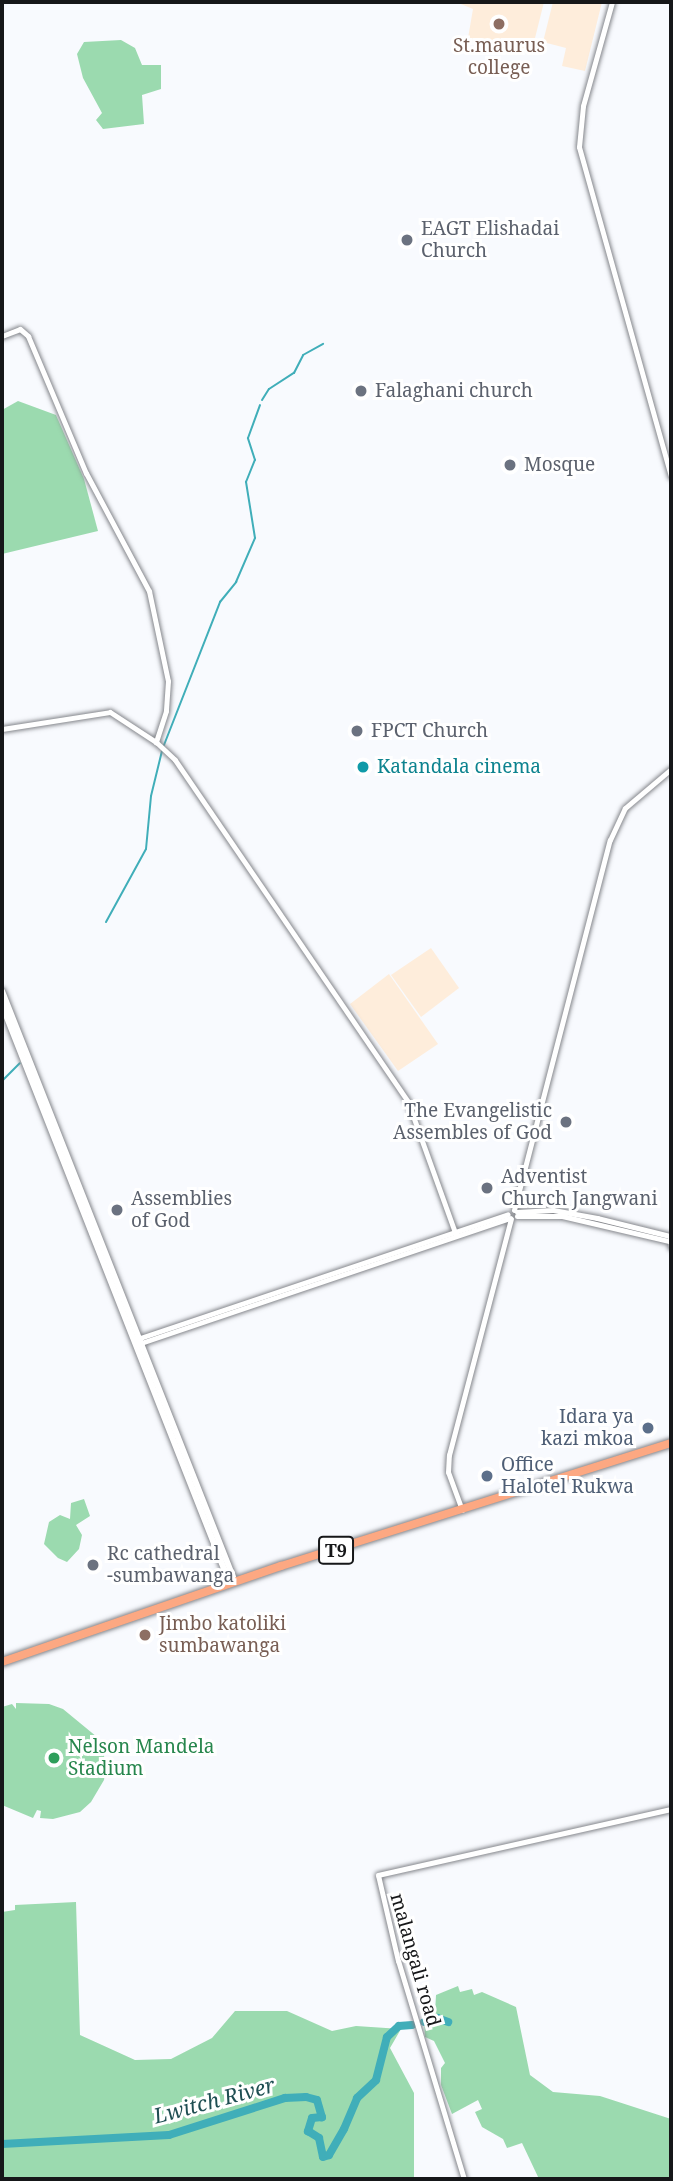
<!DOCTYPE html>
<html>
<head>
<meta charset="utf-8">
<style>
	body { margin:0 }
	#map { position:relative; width:673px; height:2181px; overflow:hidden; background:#f8fafe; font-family:"Noto Serif",serif }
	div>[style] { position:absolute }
	.education>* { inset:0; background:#feeddb }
	.green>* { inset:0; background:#9bdaaf }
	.stream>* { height:2px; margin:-1px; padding:0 1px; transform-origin:1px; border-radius:1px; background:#40aeb9 }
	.river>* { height:8px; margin:-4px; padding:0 4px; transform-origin:4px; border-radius:4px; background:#40aeb9 }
	.roads { filter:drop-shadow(0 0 2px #85878c) drop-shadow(0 0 2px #85878c) }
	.tertiary>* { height:5px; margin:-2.5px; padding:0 2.5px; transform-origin:2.5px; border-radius:2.5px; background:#fff }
	.secondary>* { height:6px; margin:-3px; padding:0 3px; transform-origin:3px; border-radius:3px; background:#fff }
	.trunk>* { height:8px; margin:-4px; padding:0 4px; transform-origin:4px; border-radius:4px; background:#fca882 }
	.dots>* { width:19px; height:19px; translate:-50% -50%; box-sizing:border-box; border:4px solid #fff; border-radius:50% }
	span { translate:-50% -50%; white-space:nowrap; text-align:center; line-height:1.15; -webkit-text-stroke:6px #fff; paint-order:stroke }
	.shield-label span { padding:2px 5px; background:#fff; border:2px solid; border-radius:5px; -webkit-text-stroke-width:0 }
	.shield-label { font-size:18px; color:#161719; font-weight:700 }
	.education-label { font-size:19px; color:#785e54 }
	.left { translate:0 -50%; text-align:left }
	.worship-label { font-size:19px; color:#5b616d }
	.right { translate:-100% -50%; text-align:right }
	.culture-label { font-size:19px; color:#0d838f }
	.service-label { font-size:19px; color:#4e5e75 }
	.leisure-label { font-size:19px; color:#27864d }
	.street-label { font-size:19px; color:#161719 }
	.water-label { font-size:21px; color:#1e4e52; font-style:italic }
	.frame { position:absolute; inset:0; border:4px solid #161719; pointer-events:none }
</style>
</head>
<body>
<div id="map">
	<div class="education">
		<i style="clip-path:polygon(456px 2px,544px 2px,531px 54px,468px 38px,473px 9px)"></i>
		<i style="clip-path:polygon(553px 2px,602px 2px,585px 71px,562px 66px,566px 48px,543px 42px)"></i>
		<i style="clip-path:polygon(431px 948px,459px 988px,421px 1017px,391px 975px)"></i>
		<i style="clip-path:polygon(389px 974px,438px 1044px,398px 1071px,350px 1004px)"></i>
	</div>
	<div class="green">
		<i style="clip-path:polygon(121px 40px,135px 48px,142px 65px,161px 65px,161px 89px,142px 95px,144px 124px,103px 129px,96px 120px,102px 113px,83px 78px,77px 54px,84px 42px)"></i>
		<i style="clip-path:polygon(18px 401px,56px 415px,84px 479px,98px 531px,2px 554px,2px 410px)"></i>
		<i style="clip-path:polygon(84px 1499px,90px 1516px,76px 1525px,82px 1535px,79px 1549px,67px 1562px,58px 1558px,44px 1544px,49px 1522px,60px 1515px,70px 1519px,71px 1503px)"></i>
		<i style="clip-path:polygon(16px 1703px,49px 1704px,63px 1709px,97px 1737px,94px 1743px,100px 1740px,106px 1764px,104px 1780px,91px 1802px,80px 1812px,53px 1819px,40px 1818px,41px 1811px,37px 1810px,33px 1818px,2px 1805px,2px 1707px,12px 1704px,16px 1709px)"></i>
		<i style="clip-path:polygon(76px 1902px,80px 2035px,135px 2060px,171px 2059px,212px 2038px,235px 2011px,287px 2011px,332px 2031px,356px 2026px,401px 2029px,390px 2048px,414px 2093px,414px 2179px,2px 2179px,2px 1912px,15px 1910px,15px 1905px)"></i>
		<i style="clip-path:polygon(458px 1986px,460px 1992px,472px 1989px,474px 1995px,482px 1992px,516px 2007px,530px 2075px,553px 2092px,600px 2096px,671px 2119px,671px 2179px,539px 2179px,522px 2143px,507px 2148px,503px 2139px,482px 2127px,475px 2112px,482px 2109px,478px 2100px,452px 2114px,441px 2085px,441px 2068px,445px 2063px,434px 2041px,425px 2037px,424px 2022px,435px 2013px,436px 1995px)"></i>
	</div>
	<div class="stream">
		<i style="left:262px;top:400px;width:13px;rotate:-58deg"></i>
		<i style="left:269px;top:389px;width:30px;rotate:-33deg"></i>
		<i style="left:294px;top:373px;width:20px;rotate:-63deg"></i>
		<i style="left:303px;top:355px;width:23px;rotate:-29deg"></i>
		<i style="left:164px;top:745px;width:154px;rotate:-68.6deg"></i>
		<i style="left:220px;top:602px;width:26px;rotate:-51deg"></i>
		<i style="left:236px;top:582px;width:48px;rotate:-66.6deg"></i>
		<i style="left:255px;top:538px;width:57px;rotate:-99.1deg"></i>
		<i style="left:246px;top:482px;width:24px;rotate:-68deg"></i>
		<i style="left:255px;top:460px;width:23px;rotate:-108deg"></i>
		<i style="left:248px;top:438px;width:35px;rotate:-70deg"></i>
		<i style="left:106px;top:922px;width:83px;rotate:-61.3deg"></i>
		<i style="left:146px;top:849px;width:53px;rotate:-84.6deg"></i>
		<i style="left:151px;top:796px;width:46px;rotate:-76.3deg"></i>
		<i style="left:2px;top:1081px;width:25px;rotate:-45deg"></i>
	</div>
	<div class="river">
		<i style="left:424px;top:2022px;width:14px;rotate:-17deg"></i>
		<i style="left:437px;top:2018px;width:12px;rotate:20deg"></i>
		<i style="left:2px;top:2144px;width:167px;rotate:-3.1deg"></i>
		<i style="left:169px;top:2135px;width:122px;rotate:-17.7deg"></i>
		<i style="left:285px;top:2098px;width:21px;rotate:-3deg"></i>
		<i style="left:306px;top:2097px;width:11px;rotate:15deg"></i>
		<i style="left:317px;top:2100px;width:18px;rotate:74deg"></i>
		<i style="left:322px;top:2117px;width:10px;rotate:174deg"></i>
		<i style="left:312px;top:2118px;width:14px;rotate:107deg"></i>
		<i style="left:308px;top:2131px;width:13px;rotate:32deg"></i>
		<i style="left:319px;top:2138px;width:19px;rotate:78deg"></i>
		<i style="left:323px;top:2157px;width:6px;rotate:-18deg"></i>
		<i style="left:329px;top:2155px;width:30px;rotate:-60deg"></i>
		<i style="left:344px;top:2129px;width:34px;rotate:-67deg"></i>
		<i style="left:357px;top:2098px;width:26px;rotate:-43deg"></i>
		<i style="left:376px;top:2080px;width:44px;rotate:-75.7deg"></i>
		<i style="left:387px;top:2037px;width:16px;rotate:-43deg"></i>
		<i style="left:399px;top:2026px;width:13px;rotate:-4deg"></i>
	</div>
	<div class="roads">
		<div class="tertiary">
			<i style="left:612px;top:2px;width:108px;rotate:105.6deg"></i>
			<i style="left:583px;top:106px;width:41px;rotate:95.6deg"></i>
			<i style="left:579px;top:147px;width:342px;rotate:74.4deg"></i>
			<i style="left:2px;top:336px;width:19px;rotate:-21deg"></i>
			<i style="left:20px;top:329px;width:11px;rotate:41deg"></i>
			<i style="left:28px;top:336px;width:149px;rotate:67.1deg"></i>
			<i style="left:86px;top:473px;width:134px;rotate:61.9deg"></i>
			<i style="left:149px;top:591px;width:92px;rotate:78.1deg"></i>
			<i style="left:168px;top:681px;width:30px;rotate:94deg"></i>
			<i style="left:166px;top:711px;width:33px;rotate:108deg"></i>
			<i style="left:2px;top:729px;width:109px;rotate:-8.9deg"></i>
			<i style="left:110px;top:712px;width:55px;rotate:33.1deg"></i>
			<i style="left:156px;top:742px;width:26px;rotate:43deg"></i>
			<i style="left:175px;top:760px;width:414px;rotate:55.7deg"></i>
			<i style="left:408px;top:1102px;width:141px;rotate:70.2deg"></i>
			<i style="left:514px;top:1210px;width:382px;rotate:-75.5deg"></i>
			<i style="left:610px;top:840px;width:35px;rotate:-65deg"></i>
			<i style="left:625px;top:808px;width:60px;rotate:-40.3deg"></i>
			<i style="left:517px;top:1212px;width:36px;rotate:-3deg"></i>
			<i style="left:553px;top:1210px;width:45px;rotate:10.3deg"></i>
			<i style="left:597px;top:1218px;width:75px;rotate:13.9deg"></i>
			<i style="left:670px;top:1236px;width:11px;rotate:85deg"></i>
			<i style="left:517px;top:1216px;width:45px"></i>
			<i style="left:562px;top:1216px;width:110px;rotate:13.2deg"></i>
			<i style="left:137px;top:1339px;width:391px;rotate:-18.6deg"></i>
			<i style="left:138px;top:1344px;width:393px;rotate:-18.7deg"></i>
			<i style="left:462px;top:1510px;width:40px;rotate:-110.2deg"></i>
			<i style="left:448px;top:1472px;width:17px;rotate:-87deg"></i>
			<i style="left:449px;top:1455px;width:244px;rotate:-75.3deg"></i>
			<i style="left:464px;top:2179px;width:228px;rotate:-106.8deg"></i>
			<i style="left:398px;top:1961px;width:88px;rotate:-103.1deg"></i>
			<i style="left:378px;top:1875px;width:300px;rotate:-12.7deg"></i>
		</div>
		<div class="secondary">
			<i style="left:2px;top:991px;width:635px;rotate:68.48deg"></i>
			<i style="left:2px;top:1005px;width:622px;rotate:68.51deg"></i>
		</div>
		<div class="trunk">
			<i style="left:2px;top:1662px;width:295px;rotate:-19deg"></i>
			<i style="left:281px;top:1566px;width:409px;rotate:-17.5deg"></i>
		</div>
	</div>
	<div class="dots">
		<i style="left:499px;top:24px;background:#8d6e63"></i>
		<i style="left:407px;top:240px;background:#6b7280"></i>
		<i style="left:361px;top:391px;background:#6b7280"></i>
		<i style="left:510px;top:465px;background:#6b7280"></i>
		<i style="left:357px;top:731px;background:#6b7280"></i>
		<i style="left:363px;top:767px;background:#0f9aa8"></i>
		<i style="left:566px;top:1122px;background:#6b7280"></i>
		<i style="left:487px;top:1188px;background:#6b7280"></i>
		<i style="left:117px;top:1210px;background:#6b7280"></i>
		<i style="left:648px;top:1428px;background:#5c6f8a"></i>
		<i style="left:487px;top:1476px;background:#5c6f8a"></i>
		<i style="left:93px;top:1565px;background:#6b7280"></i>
		<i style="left:145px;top:1635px;background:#8d6e63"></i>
		<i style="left:54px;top:1758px;background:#2e9e5b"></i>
	</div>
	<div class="shield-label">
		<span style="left:336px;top:1550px">T9</span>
	</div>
	<div class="education-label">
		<span style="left:499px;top:57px">St.maurus<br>college</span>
		<span class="left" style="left:159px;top:1635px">Jimbo katoliki<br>sumbawanga</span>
	</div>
	<div class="worship-label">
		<span class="left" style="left:421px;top:240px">EAGT Elishadai<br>Church</span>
		<span class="left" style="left:375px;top:391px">Falaghani church</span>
		<span class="left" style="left:524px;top:465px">Mosque</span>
		<span class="left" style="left:371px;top:731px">FPCT Church</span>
		<span class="right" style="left:552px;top:1122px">The Evangelistic<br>Assembles of God</span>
		<span class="left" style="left:501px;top:1188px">Adventist<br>Church Jangwani</span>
		<span class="left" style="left:131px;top:1210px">Assemblies<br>of God</span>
		<span class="left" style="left:107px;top:1565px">Rc cathedral<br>-sumbawanga</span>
	</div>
	<div class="culture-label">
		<span class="left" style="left:377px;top:767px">Katandala cinema</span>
	</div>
	<div class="service-label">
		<span class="right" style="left:634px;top:1428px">Idara ya<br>kazi mkoa</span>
		<span class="left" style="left:501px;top:1476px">Office<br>Halotel Rukwa</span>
	</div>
	<div class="leisure-label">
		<span class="left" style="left:68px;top:1758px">Nelson Mandela<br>Stadium</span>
	</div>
	<div class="street-label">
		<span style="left:415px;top:1960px;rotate:74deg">malangali road</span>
	</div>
	<div class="water-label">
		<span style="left:214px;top:2100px;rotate:-15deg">Lwitch River</span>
	</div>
	<div class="frame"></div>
</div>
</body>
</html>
